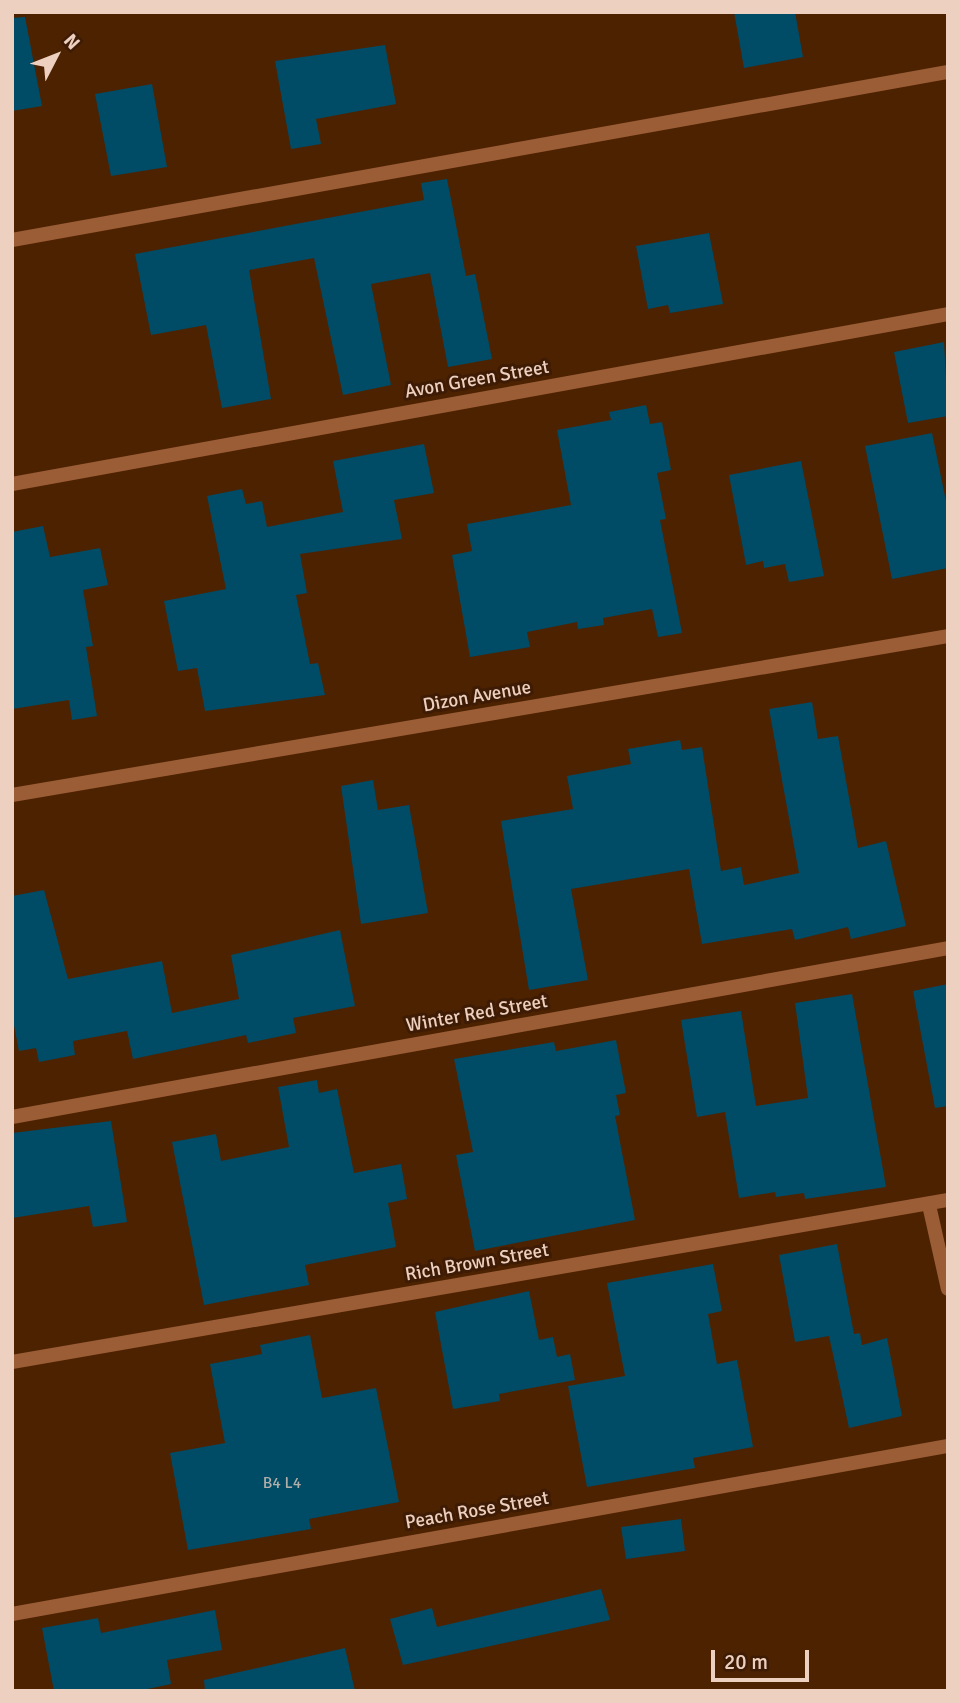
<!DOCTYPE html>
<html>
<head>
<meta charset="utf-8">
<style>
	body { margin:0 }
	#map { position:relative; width:960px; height:1703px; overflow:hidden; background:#4d2201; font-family:Signika,sans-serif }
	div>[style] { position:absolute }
	.building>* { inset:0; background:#004b66 }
	.minor>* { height:14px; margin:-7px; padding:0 7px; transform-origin:7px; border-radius:7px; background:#9b5d36 }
	.tertiary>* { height:14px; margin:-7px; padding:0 7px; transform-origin:7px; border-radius:7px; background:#9b5d36 }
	span { translate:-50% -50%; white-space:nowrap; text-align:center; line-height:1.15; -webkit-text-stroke:6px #3d1b04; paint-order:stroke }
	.number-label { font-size:16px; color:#b2afaa }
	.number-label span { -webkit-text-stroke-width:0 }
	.street-label { font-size:19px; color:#edd0c0 }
	.frame { position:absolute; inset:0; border:14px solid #edd0c0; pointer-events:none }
	.north { position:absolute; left:21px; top:21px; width:70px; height:70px; -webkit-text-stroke:5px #3d1b04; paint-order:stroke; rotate:48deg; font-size:19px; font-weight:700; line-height:28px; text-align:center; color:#edd0c0 }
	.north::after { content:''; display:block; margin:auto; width:24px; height:32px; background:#edd0c0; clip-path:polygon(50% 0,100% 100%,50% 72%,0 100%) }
	.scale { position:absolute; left:711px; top:1650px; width:98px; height:32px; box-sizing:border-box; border:4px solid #edd0c0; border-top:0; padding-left:9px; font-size:21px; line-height:24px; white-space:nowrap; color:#edd0c0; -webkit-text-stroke:5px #3d1b04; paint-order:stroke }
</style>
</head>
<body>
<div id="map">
	<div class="building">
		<i style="clip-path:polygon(734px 12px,795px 12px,803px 57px,744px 68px)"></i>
		<i style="clip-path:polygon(25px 17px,42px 106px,12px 111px,12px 18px)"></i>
		<i style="clip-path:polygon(385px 45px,396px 104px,316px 119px,321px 144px,291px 149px,275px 61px)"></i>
		<i style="clip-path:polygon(152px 84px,167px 167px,111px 176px,95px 94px)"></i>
		<i style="clip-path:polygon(447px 179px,466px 276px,475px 274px,492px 359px,448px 367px,430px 273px,371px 284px,391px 385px,343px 395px,314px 258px,249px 270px,271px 399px,222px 408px,206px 325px,151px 335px,135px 254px,424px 200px,421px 183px)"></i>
		<i style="clip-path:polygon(709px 233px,723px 304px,670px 313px,668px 305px,648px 309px,636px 246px)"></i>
		<i style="clip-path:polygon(944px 342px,948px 416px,908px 423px,894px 352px)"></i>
		<i style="clip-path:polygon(646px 405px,650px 424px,662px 422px,671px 470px,657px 473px,666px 519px,660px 520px,682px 633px,658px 637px,652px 609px,603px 618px,604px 625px,578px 629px,577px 622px,527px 632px,530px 647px,470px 657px,452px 555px,472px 551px,467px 524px,571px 505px,557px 430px,611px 420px,609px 412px)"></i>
		<i style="clip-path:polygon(932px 433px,948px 511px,948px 568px,892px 579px,865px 446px)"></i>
		<i style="clip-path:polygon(424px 444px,434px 493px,394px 500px,402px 539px,300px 554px,307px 593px,296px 595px,310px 664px,318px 663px,325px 695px,205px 711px,197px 668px,178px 671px,164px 601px,226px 589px,207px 496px,242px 489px,246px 504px,262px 501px,267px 527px,343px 512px,333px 461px)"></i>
		<i style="clip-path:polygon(801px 461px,824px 576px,789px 582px,785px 564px,764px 568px,763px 561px,746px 565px,729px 475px)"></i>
		<i style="clip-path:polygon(43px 526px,50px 557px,100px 548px,108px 585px,83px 590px,93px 646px,86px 647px,97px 716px,72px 720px,69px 700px,12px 709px,12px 532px)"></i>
		<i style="clip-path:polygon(812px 702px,818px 739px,838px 736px,858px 848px,886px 841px,906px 926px,851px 939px,848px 927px,795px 940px,792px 929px,702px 944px,689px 869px,571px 889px,588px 980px,529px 990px,501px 821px,573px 809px,567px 776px,631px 764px,628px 749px,680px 740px,682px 750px,702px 747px,721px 871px,741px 867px,744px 885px,799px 873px,769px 709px)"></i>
		<i style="clip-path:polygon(373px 780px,378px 810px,409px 805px,428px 913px,361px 924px,341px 786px)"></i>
		<i style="clip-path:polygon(44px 890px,68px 979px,162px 961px,172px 1013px,239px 999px,231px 955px,340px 930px,355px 1006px,293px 1018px,296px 1033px,248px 1043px,246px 1035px,133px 1059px,127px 1031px,73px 1041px,75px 1055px,39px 1062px,36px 1048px,19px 1051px,12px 1015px,12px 896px)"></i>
		<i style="clip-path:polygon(948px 984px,948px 1106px,935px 1108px,913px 991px)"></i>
		<i style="clip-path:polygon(852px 994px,886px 1187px,805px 1199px,804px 1193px,776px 1197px,775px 1192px,739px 1198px,725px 1112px,697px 1117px,681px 1020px,741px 1011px,756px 1106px,808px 1098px,795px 1003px)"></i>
		<i style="clip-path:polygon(616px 1040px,626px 1093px,616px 1095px,620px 1115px,615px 1116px,635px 1220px,475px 1251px,456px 1155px,473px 1152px,454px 1059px,554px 1042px,556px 1051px)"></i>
		<i style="clip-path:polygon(317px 1080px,319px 1093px,337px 1089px,354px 1173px,401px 1164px,407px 1199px,388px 1203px,396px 1247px,305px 1265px,309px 1285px,204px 1305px,172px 1142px,216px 1134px,221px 1161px,289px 1147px,278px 1087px)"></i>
		<i style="clip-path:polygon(111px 1121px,127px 1222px,93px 1227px,89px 1206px,12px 1218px,12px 1133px)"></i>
		<i style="clip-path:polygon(837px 1244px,854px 1334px,860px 1333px,862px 1345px,887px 1338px,902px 1416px,849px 1428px,829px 1336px,795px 1342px,779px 1255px)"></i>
		<i style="clip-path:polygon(713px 1264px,722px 1311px,708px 1314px,717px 1364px,737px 1360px,753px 1447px,693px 1458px,695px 1468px,587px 1487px,568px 1386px,625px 1376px,607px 1283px)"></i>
		<i style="clip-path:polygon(529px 1291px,539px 1340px,553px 1337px,557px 1357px,570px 1354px,575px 1380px,499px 1394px,500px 1401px,453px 1409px,435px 1312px)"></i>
		<i style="clip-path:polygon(310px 1335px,322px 1398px,376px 1388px,399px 1502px,309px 1519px,311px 1529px,188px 1550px,170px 1453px,225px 1443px,210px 1364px,262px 1354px,260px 1345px)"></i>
		<i style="clip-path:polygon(681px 1519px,685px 1551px,626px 1559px,621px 1527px)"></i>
		<i style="clip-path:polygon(601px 1589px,610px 1620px,403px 1665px,390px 1619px,432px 1608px,437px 1627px)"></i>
		<i style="clip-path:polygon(215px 1610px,222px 1650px,167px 1660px,171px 1684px,138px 1691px,54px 1691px,42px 1628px,98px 1618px,101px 1633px)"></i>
		<i style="clip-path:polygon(345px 1648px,355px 1691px,205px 1691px,204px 1680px)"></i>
	</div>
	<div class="minor">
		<i style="left:12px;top:240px;width:951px;rotate:-10.18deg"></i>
		<i style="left:12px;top:484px;width:951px;rotate:-10.29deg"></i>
		<i style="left:12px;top:1117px;width:951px;rotate:-10.23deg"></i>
		<i style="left:929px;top:1205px;width:86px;rotate:77.3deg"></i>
		<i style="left:12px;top:1362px;width:950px;rotate:-9.82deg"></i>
		<i style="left:12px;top:1614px;width:951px;rotate:-10.18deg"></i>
	</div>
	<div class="tertiary">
		<i style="left:12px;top:795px;width:949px;rotate:-9.64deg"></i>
	</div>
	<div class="number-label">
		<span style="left:282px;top:1483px">B4 L4</span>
	</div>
	<div class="street-label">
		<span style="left:477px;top:380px;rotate:-10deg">Avon Green Street</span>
		<span style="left:477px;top:697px;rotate:-10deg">Dizon Avenue</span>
		<span style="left:477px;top:1014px;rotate:-10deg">Winter Red Street</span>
		<span style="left:477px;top:1263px;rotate:-10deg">Rich Brown Street</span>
		<span style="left:477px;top:1511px;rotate:-10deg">Peach Rose Street</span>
	</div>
	<div class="frame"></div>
	<div class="north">N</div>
	<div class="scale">20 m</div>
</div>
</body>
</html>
